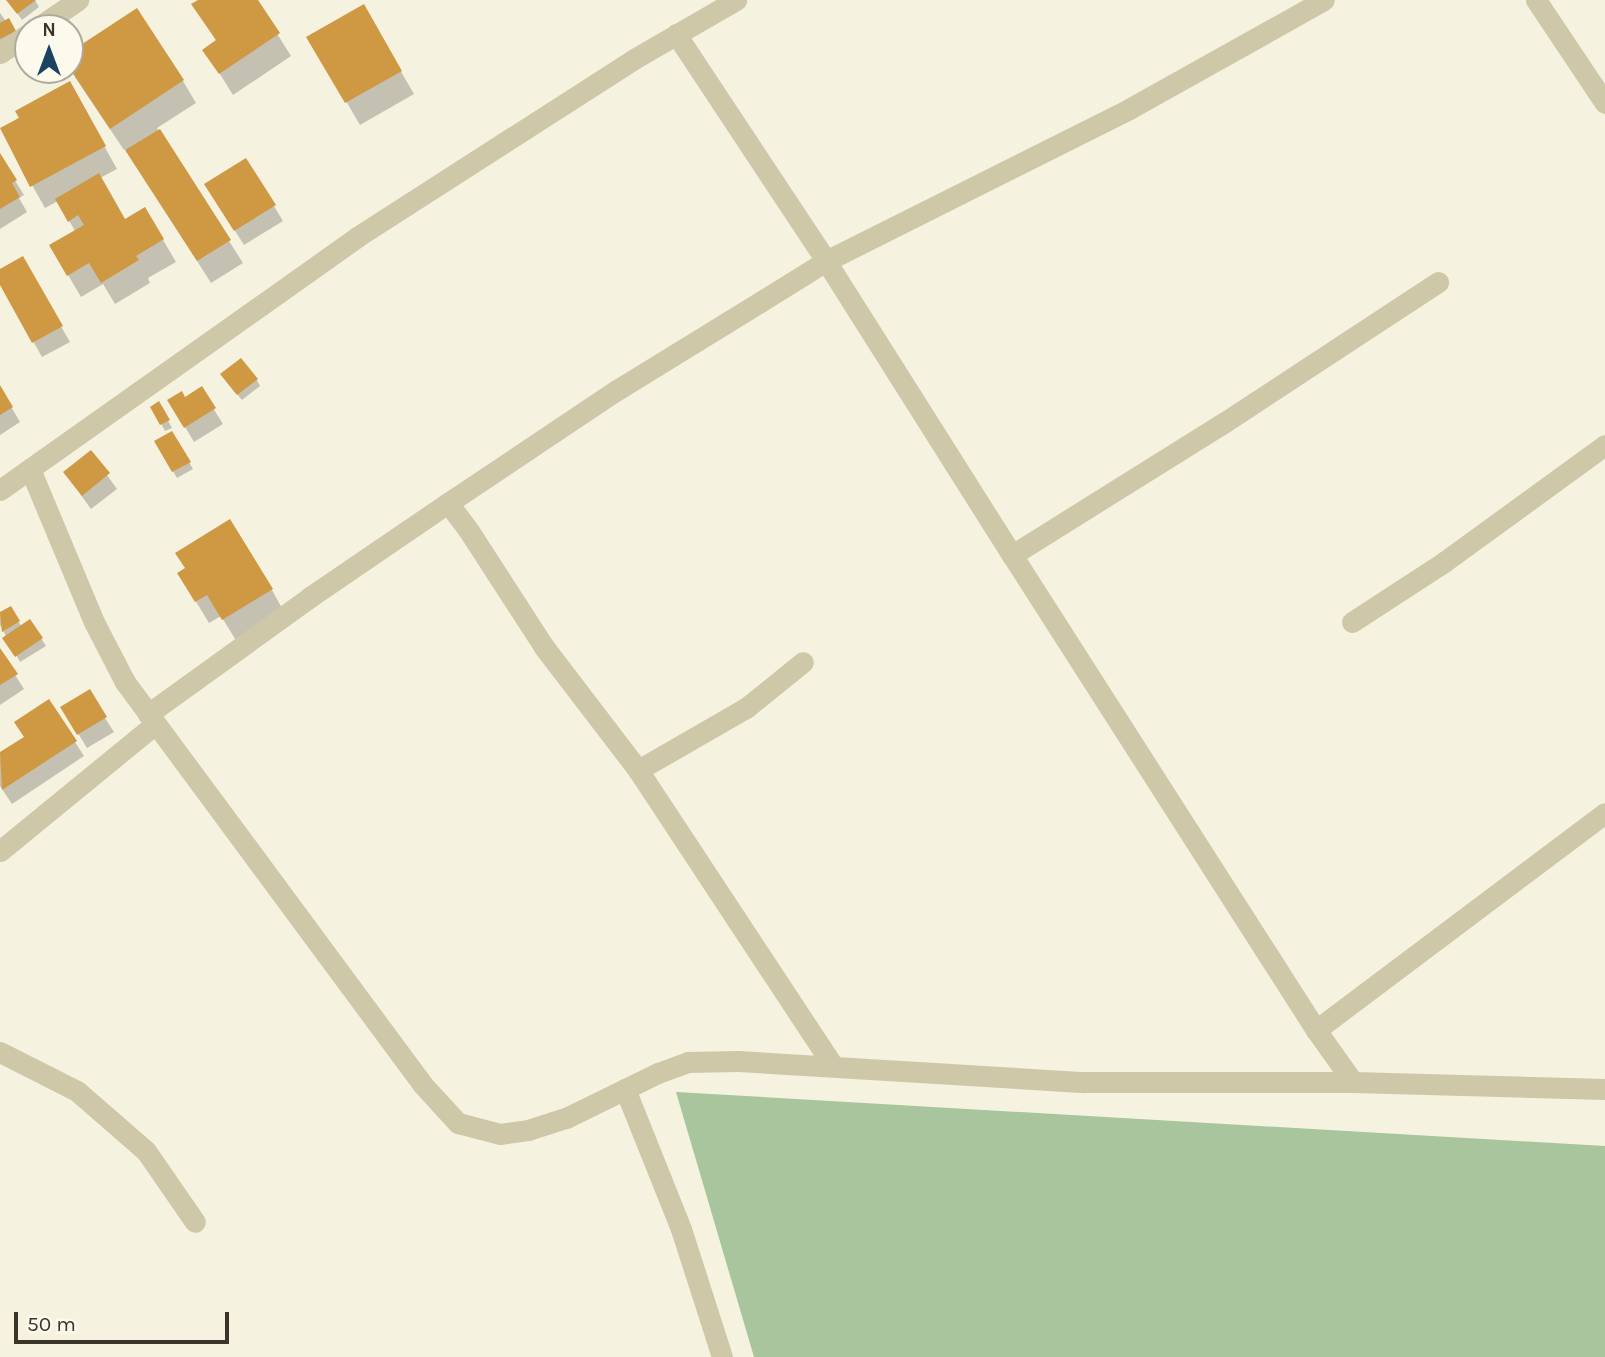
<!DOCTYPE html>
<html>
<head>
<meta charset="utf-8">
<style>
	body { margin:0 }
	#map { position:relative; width:1605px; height:1357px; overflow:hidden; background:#f5f2df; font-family:Karla,sans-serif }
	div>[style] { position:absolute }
	.green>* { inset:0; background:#a9c59d }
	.shadow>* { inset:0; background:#0003 }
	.building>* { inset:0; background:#cf9843 }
	.street>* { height:21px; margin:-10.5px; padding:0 10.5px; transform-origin:10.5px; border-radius:10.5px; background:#cec8a9 }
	span { translate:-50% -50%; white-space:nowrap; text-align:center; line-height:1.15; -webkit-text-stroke:6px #fbfaec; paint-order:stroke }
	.north { position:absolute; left:14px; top:14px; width:70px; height:70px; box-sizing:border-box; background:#fbfaec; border:2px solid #aeab9e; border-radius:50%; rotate:0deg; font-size:19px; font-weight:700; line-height:28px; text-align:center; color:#3b3529 }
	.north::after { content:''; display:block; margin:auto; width:24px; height:32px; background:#1b4260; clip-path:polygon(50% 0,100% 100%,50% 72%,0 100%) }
	.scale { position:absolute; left:14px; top:1312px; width:215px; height:32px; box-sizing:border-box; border:4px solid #3b3529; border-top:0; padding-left:9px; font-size:21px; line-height:24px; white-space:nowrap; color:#3b3529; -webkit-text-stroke:5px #fbfaec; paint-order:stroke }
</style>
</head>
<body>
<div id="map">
	<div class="green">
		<i style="clip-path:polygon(676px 1092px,1605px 1146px,1605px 1357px,754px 1357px)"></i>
	</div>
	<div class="shadow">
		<i style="clip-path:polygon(8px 0,35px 0,39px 7px,22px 20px)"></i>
		<i style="clip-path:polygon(201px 0,256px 0,291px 56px,233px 95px,205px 50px,217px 42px,194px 5px)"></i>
		<i style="clip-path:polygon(363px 6px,414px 94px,360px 125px,309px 38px)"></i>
		<i style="clip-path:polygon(0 13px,18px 38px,0 47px)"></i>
		<i style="clip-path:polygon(70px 54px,183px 81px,196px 103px,157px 128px,243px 263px,211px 283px,126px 149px,124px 150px,77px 80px,70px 68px)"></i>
		<i style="clip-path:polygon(69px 83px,117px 169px,100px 178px,125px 221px,145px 209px,176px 262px,148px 278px,150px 283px,115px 304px,103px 284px,81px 297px,51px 246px,75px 231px,58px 201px,45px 208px,1px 130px)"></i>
		<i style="clip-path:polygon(0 156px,24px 195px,19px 198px,27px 212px,0 229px)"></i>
		<i style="clip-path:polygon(246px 160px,283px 221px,244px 245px,215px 199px)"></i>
		<i style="clip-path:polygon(22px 259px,70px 342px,42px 357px,0 282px,0 271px)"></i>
		<i style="clip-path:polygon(257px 380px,260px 386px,242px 400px,226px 381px)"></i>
		<i style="clip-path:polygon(0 388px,20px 422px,0 435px)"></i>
		<i style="clip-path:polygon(201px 389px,223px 424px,194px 442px,178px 415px)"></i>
		<i style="clip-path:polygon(159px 404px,172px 428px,165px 431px,152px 407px)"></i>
		<i style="clip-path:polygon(172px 433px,193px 469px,177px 478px,156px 442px)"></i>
		<i style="clip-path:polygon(91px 453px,117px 489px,91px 509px,65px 473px)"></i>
		<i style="clip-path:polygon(272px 590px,284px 612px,237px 642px,221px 616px,209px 623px,192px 595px)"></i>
		<i style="clip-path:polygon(10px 608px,22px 627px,30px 621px,46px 646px,20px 662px,0 625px,0 614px)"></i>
		<i style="clip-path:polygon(0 651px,24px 689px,0 705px)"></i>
		<i style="clip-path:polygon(105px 718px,114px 732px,87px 748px,71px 722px)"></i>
		<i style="clip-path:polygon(25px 738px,75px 742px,84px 756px,12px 804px,0 786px,0 754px)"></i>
	</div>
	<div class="building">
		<i style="clip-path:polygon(6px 0,36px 0,17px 14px)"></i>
		<i style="clip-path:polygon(198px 0,258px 0,280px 33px,219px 74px,202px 50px,216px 40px,191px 4px)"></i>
		<i style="clip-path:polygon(364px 4px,402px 71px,345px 103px,306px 37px)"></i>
		<i style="clip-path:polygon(137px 8px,184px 80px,110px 129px,70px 69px,70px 52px)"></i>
		<i style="clip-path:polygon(9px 18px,16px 31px,0 39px,0 23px)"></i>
		<i style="clip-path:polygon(70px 81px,106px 146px,30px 187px,0 128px,19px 118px,15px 111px)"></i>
		<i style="clip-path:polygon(160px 129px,231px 240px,197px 261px,125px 150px)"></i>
		<i style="clip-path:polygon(0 153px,17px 180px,12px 183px,20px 197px,0 209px)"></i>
		<i style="clip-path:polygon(246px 158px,276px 205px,234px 231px,204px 184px)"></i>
		<i style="clip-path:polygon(99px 173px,125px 219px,145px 207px,164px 239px,136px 256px,139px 260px,101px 283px,89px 263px,67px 276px,49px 245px,84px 225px,78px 215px,68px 222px,55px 199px)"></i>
		<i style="clip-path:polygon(23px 256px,63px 326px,32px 343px,0 285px,0 269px)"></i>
		<i style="clip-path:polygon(241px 358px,258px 379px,237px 395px,220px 374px)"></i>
		<i style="clip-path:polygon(0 385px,13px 407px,0 415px)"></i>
		<i style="clip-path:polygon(202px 386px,216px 408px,184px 428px,167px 400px,182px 391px,185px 397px)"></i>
		<i style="clip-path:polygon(159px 401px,170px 420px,160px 425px,150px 407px)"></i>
		<i style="clip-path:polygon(172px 431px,191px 462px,172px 472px,154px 441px)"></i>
		<i style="clip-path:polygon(91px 450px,110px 473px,82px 496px,63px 472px)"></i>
		<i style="clip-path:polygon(230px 519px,273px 589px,222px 620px,207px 595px,195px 602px,177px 573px,185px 568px,175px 553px)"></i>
		<i style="clip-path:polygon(11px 606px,20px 621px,2px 632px,0 612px)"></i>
		<i style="clip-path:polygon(30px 619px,43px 638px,15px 657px,2px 638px)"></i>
		<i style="clip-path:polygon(0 648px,18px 674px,0 685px)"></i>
		<i style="clip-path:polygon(90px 689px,107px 717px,77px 735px,60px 707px)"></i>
		<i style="clip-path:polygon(49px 699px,77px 741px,2px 790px,0 752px,24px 737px,14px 722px)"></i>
	</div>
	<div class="street">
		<i style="left:1536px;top:0;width:124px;rotate:56.2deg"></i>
		<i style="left:37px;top:28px;width:50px;rotate:-34.3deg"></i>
		<i style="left:676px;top:34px;width:272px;rotate:56.5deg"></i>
		<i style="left:826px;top:261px;width:348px;rotate:57.7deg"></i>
		<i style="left:1012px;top:555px;width:564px;rotate:57.38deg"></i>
		<i style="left:1316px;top:1030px;width:64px;rotate:54.6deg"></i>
		<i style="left:0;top:53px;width:34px;rotate:-34deg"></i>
		<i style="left:30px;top:469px;width:166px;rotate:67.3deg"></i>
		<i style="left:94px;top:622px;width:68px;rotate:62.7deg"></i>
		<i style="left:125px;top:682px;width:501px;rotate:53.52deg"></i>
		<i style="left:423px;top:1085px;width:52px;rotate:47.4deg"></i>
		<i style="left:458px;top:1123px;width:43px;rotate:14.7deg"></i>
		<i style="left:500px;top:1134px;width:28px;rotate:-8deg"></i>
		<i style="left:528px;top:1130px;width:40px;rotate:-18deg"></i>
		<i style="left:566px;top:1118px;width:102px;rotate:-26.1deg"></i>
		<i style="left:658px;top:1073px;width:33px;rotate:-20deg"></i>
		<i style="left:689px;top:1062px;width:49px;rotate:-1.2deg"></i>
		<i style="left:738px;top:1061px;width:347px;rotate:3.5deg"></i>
		<i style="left:1084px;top:1082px;width:269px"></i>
		<i style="left:1353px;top:1082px;width:252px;rotate:1.6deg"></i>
		<i style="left:0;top:490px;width:438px;rotate:-35.3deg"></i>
		<i style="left:357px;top:237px;width:329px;rotate:-32.7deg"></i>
		<i style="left:634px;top:59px;width:118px;rotate:-30deg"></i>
		<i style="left:448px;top:503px;width:35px;rotate:53deg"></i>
		<i style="left:469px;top:531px;width:138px;rotate:57.1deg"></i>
		<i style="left:544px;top:647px;width:155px;rotate:52.6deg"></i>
		<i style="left:638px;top:770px;width:354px;rotate:56.6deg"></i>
		<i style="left:1012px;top:555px;width:251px;rotate:-32deg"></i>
		<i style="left:1225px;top:422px;width:255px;rotate:-33.3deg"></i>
		<i style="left:1352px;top:622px;width:110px;rotate:-33.1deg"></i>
		<i style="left:1444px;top:562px;width:199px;rotate:-36deg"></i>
		<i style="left:148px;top:714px;width:200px;rotate:-35.8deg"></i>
		<i style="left:310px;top:597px;width:167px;rotate:-34.3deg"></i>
		<i style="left:448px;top:503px;width:203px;rotate:-33.8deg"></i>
		<i style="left:617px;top:390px;width:168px;rotate:-31.6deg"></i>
		<i style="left:760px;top:302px;width:78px;rotate:-31.8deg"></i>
		<i style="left:826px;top:261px;width:339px;rotate:-26.6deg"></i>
		<i style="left:1129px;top:109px;width:223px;rotate:-29.2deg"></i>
		<i style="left:638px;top:770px;width:125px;rotate:-29.9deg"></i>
		<i style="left:746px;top:708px;width:73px;rotate:-38.9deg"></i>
		<i style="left:0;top:851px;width:200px;rotate:-39.3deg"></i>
		<i style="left:1316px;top:1030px;width:361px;rotate:-36.9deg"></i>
		<i style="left:0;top:1052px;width:86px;rotate:26.9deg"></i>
		<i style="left:77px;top:1091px;width:91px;rotate:41deg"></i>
		<i style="left:146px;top:1151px;width:86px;rotate:55.4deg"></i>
		<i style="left:625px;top:1089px;width:151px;rotate:68.2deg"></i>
		<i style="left:681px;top:1229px;width:134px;rotate:72.2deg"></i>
	</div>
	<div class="north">N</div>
	<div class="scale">50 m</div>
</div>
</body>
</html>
